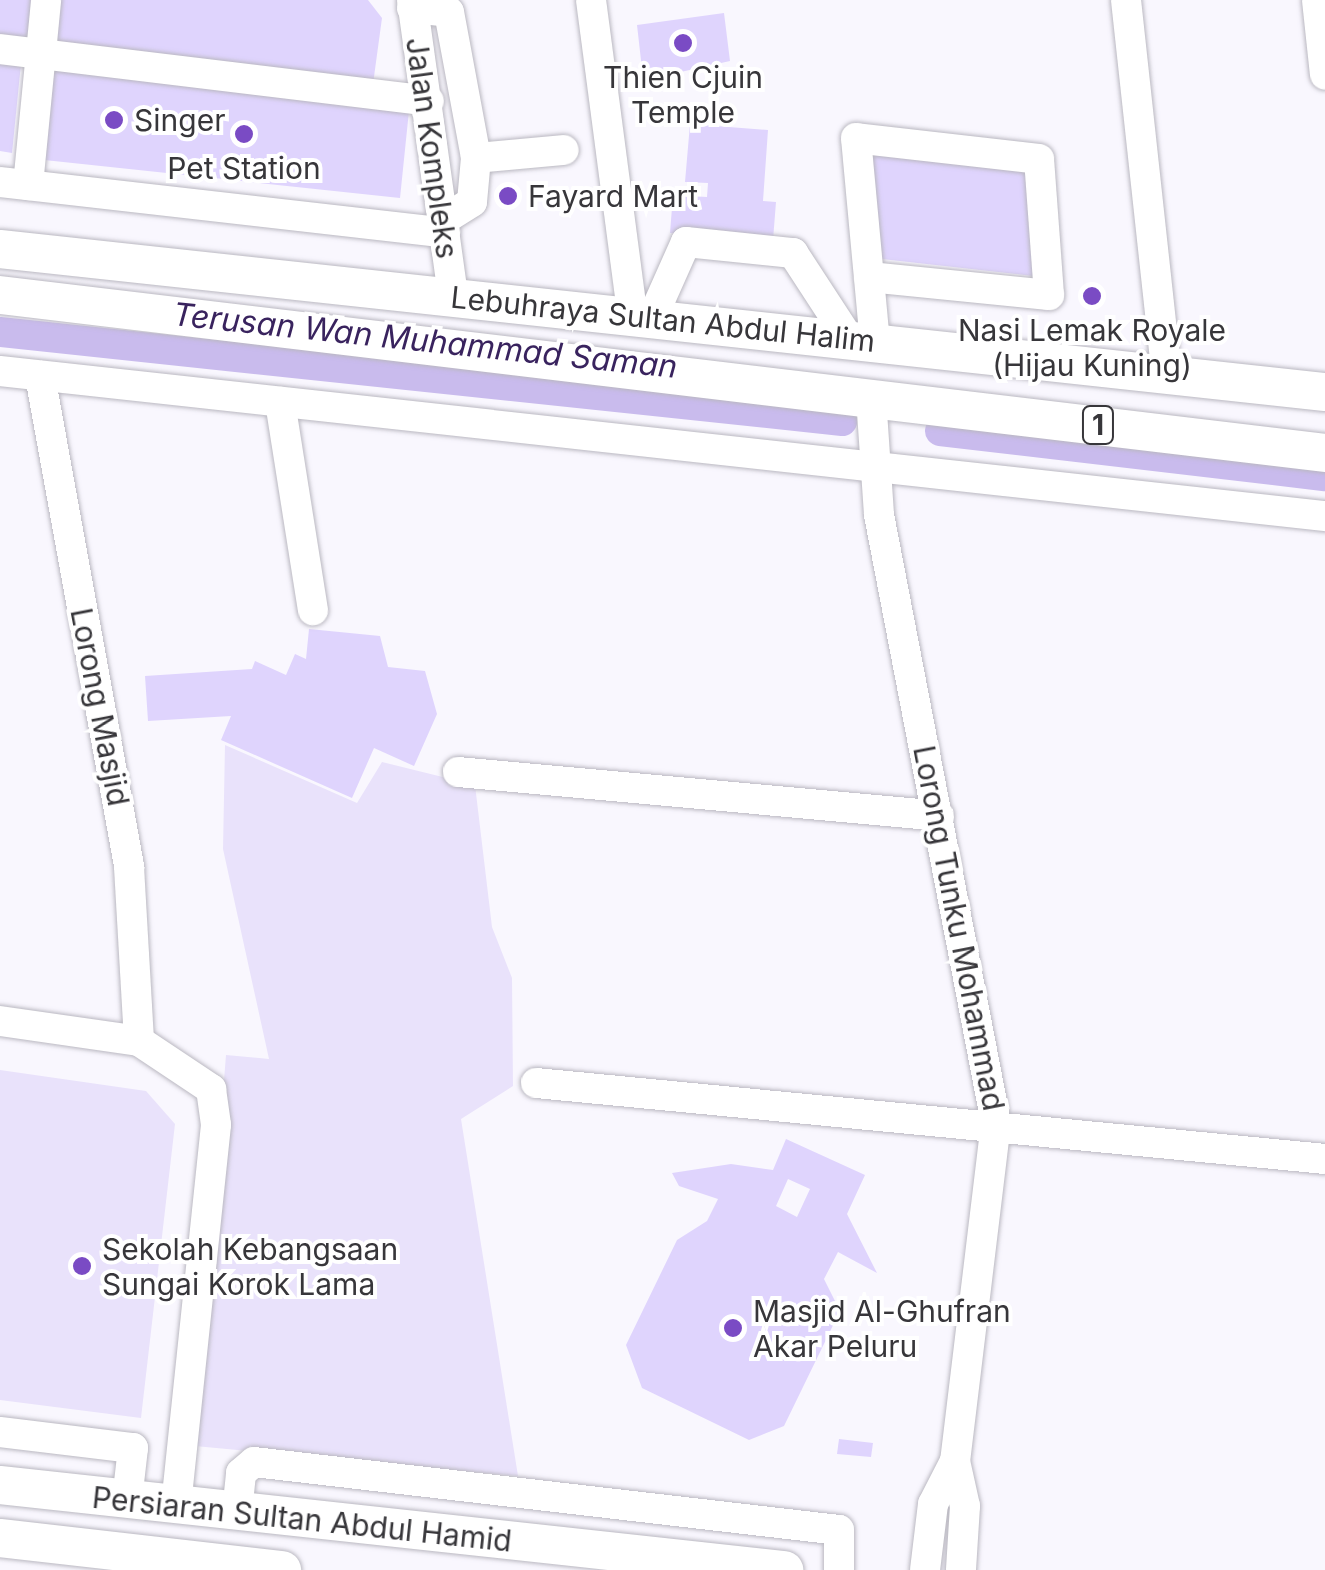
<!DOCTYPE html>
<html>
<head>
<meta charset="utf-8">
<style>
	body { margin:0 }
	#map { position:relative; width:1325px; height:1570px; overflow:hidden; background:#f9f7fe; font-family:Inter,sans-serif }
	div>[style] { position:absolute }
	.green>* { inset:0; background:#e9e2fb }
	.canal>* { height:30px; margin:-15px; padding:0 15px; transform-origin:15px; border-radius:15px; background:#c9bbed }
	.building>* { inset:0; background:#dfd4fd }
	.roads { filter:drop-shadow(0 0 2px #bab8c1) drop-shadow(0 0 2px #bab8c1) }
	.minor>* { height:30px; margin:-15px; padding:0 15px; transform-origin:15px; border-radius:15px; background:#fff }
	.major>* { height:38px; margin:-19px; padding:0 19px; transform-origin:19px; border-radius:19px; background:#fff }
	.dots>* { width:28px; height:28px; translate:-50% -50%; box-sizing:border-box; border:5px solid #fff; border-radius:50% }
	span { translate:-50% -50%; white-space:nowrap; text-align:center; line-height:1.15; -webkit-text-stroke:8px #fff; paint-order:stroke }
	.shield-label span { padding:2px 8px; background:#fff; border:2px solid; border-radius:8px; -webkit-text-stroke-width:0 }
	.shield-label { font-size:28px; color:#37363a; font-weight:700 }
	.poi-label { font-size:30px; color:#37363a }
	.left { translate:0 -50%; text-align:left }
	.street-label { font-size:30px; color:#37363a }
	.water-label { font-size:32px; color:#39235e; font-style:italic }
</style>
</head>
<body>
<div id="map">
	<div class="green">
		<i style="clip-path:polygon(225px 745px,357px 803px,382px 762px,475px 785px,492px 927px,512px 978px,513px 1086px,461px 1119px,518px 1476px,195px 1446px,226px 1055px,269px 1059px,223px 849px)"></i>
		<i style="clip-path:polygon(0 1070px,146px 1091px,175px 1124px,141px 1418px,0 1400px)"></i>
	</div>
	<div class="canal">
		<i style="left:0;top:332px;width:847px;rotate:6.03deg"></i>
		<i style="left:940px;top:431px;width:388px;rotate:6.7deg"></i>
	</div>
	<div class="building">
		<i style="clip-path:polygon(0 0,36px 0,31px 41px,0 38px)"></i>
		<i style="clip-path:polygon(57px 0,368px 0,382px 18px,373px 84px,52px 45px)"></i>
		<i style="clip-path:polygon(724px 13px,730px 61px,658px 77px,656px 67px,642px 69px,637px 25px)"></i>
		<i style="clip-path:polygon(0 52px,22px 54px,12px 153px,0 151px)"></i>
		<i style="clip-path:polygon(45px 62px,410px 101px,400px 198px,35px 159px)"></i>
		<i style="clip-path:polygon(690px 124px,768px 130px,763px 201px,776px 202px,773px 240px,670px 233px,673px 195px,707px 197px,708px 183px,685px 182px)"></i>
		<i style="clip-path:polygon(869px 146px,1028px 164px,1042px 277px,882px 259px)"></i>
		<i style="clip-path:polygon(309px 629px,380px 636px,388px 667px,425px 671px,437px 714px,414px 766px,374px 748px,352px 798px,221px 740px,231px 716px,148px 721px,145px 676px,252px 669px,255px 661px,286px 675px,295px 654px,306px 659px)"></i>
		<i style="clip-path:polygon(evenodd,786px 1139px,865px 1175px,847px 1214px,877px 1273px,838px 1252px,824px 1279px,840px 1311px,784px 1426px,749px 1440px,642px 1388px,626px 1345px,677px 1240px,707px 1221px,718px 1199px,679px 1186px,672px 1173px,731px 1164px,773px 1170px,786px 1139px,788px 1179px,810px 1189px,797px 1217px,776px 1206px,788px 1179px)"></i>
		<i style="clip-path:polygon(839px 1439px,873px 1443px,871px 1457px,837px 1454px)"></i>
	</div>
	<div class="roads">
		<div class="minor">
			<i style="left:412px;top:0;width:299px;rotate:82.1deg"></i>
			<i style="left:591px;top:0;width:316px;rotate:82.5deg"></i>
			<i style="left:1126px;top:0;width:377px;rotate:83.8deg"></i>
			<i style="left:1317px;top:0;width:75px;rotate:83.9deg"></i>
			<i style="left:412px;top:8px;width:37px;rotate:6deg"></i>
			<i style="left:449px;top:12px;width:148px;rotate:79.5deg"></i>
			<i style="left:476px;top:158px;width:44px;rotate:95.2deg"></i>
			<i style="left:472px;top:202px;width:34px;rotate:148deg"></i>
			<i style="left:0;top:49px;width:432px;rotate:6.9deg"></i>
			<i style="left:476px;top:158px;width:88px;rotate:-5.2deg"></i>
			<i style="left:0;top:182px;width:448px;rotate:6.5deg"></i>
			<i style="left:28px;top:185px;width:186px;rotate:-84.4deg"></i>
			<i style="left:869px;top:277px;width:181px;rotate:5.7deg"></i>
			<i style="left:1049px;top:295px;width:136px;rotate:-94.2deg"></i>
			<i style="left:1039px;top:159px;width:184px;rotate:-173.5deg"></i>
			<i style="left:856px;top:138px;width:204px;rotate:84.7deg"></i>
			<i style="left:653px;top:316px;width:81px;rotate:-66deg"></i>
			<i style="left:686px;top:242px;width:108px;rotate:5.9deg"></i>
			<i style="left:793px;top:253px;width:103px;rotate:56.9deg"></i>
			<i style="left:0;top:371px;width:1333px;rotate:6.25deg"></i>
			<i style="left:40px;top:376px;width:499px;rotate:79.7deg"></i>
			<i style="left:129px;top:867px;width:174px;rotate:86.7deg"></i>
			<i style="left:871px;top:397px;width:118px;rotate:86.1deg"></i>
			<i style="left:879px;top:515px;width:619px;rotate:79.11deg"></i>
			<i style="left:996px;top:1123px;width:340px;rotate:96.9deg"></i>
			<i style="left:955px;top:1461px;width:48px;rotate:117.1deg"></i>
			<i style="left:933px;top:1504px;width:66px;rotate:96.9deg"></i>
			<i style="left:280px;top:402px;width:211px;rotate:81deg"></i>
			<i style="left:458px;top:772px;width:483px;rotate:5.2deg"></i>
			<i style="left:0;top:1021px;width:140px;rotate:8.2deg"></i>
			<i style="left:139px;top:1041px;width:87px;rotate:33.7deg"></i>
			<i style="left:211px;top:1089px;width:36px;rotate:82deg"></i>
			<i style="left:216px;top:1125px;width:382px;rotate:96deg"></i>
			<i style="left:536px;top:1083px;width:793px;rotate:5.5deg"></i>
			<i style="left:0;top:1432px;width:134px;rotate:6.9deg"></i>
			<i style="left:133px;top:1448px;width:52px;rotate:96.6deg"></i>
			<i style="left:955px;top:1461px;width:46px;rotate:77.5deg"></i>
			<i style="left:965px;top:1506px;width:64px;rotate:93.6deg"></i>
			<i style="left:237px;top:1512px;width:39px;rotate:-84deg"></i>
			<i style="left:241px;top:1473px;width:17px;rotate:-40deg"></i>
			<i style="left:254px;top:1462px;width:589px;rotate:6.63deg"></i>
			<i style="left:839px;top:1530px;width:40px;rotate:90deg"></i>
		</div>
		<div class="major">
			<i style="left:0;top:249px;width:1333px;rotate:6.16deg"></i>
			<i style="left:0;top:295px;width:1334px;rotate:6.8deg"></i>
			<i style="left:0;top:1485px;width:789px;rotate:6.19deg"></i>
			<i style="left:0;top:1538px;width:284px;rotate:6.5deg"></i>
		</div>
	</div>
	<div class="dots">
		<i style="left:683px;top:43px;background:#7a4bc4"></i>
		<i style="left:114px;top:120px;background:#7a4bc4"></i>
		<i style="left:244px;top:134px;background:#7a4bc4"></i>
		<i style="left:508px;top:196px;background:#7a4bc4"></i>
		<i style="left:1092px;top:296px;background:#7a4bc4"></i>
		<i style="left:82px;top:1266px;background:#7a4bc4"></i>
		<i style="left:733px;top:1328px;background:#7a4bc4"></i>
	</div>
	<div class="shield-label">
		<span style="left:1098px;top:425px">1</span>
	</div>
	<div class="poi-label">
		<span style="left:683px;top:94px">Thien Cjuin<br>Temple</span>
		<span class="left" style="left:134px;top:120px">Singer</span>
		<span style="left:244px;top:168px">Pet Station</span>
		<span class="left" style="left:528px;top:196px">Fayard Mart</span>
		<span style="left:1092px;top:347px">Nasi Lemak Royale<br>(Hijau Kuning)</span>
		<span class="left" style="left:102px;top:1266px">Sekolah Kebangsaan<br>Sungai Korok Lama</span>
		<span class="left" style="left:753px;top:1328px">Masjid Al-Ghufran<br>Akar Peluru</span>
	</div>
	<div class="street-label">
		<span style="left:432px;top:148px;rotate:82deg">Jalan Kompleks</span>
		<span style="left:663px;top:319px;rotate:6deg">Lebuhraya Sultan Abdul Halim</span>
		<span style="left:100px;top:707px;rotate:79deg">Lorong Masjid</span>
		<span style="left:959px;top:928px;rotate:79deg">Lorong Tunku Mohammad</span>
		<span style="left:302px;top:1519px;rotate:6deg">Persiaran Sultan Abdul Hamid</span>
	</div>
	<div class="water-label">
		<span style="left:425px;top:341px;rotate:6deg">Terusan Wan Muhammad Saman</span>
	</div>
</div>
</body>
</html>
